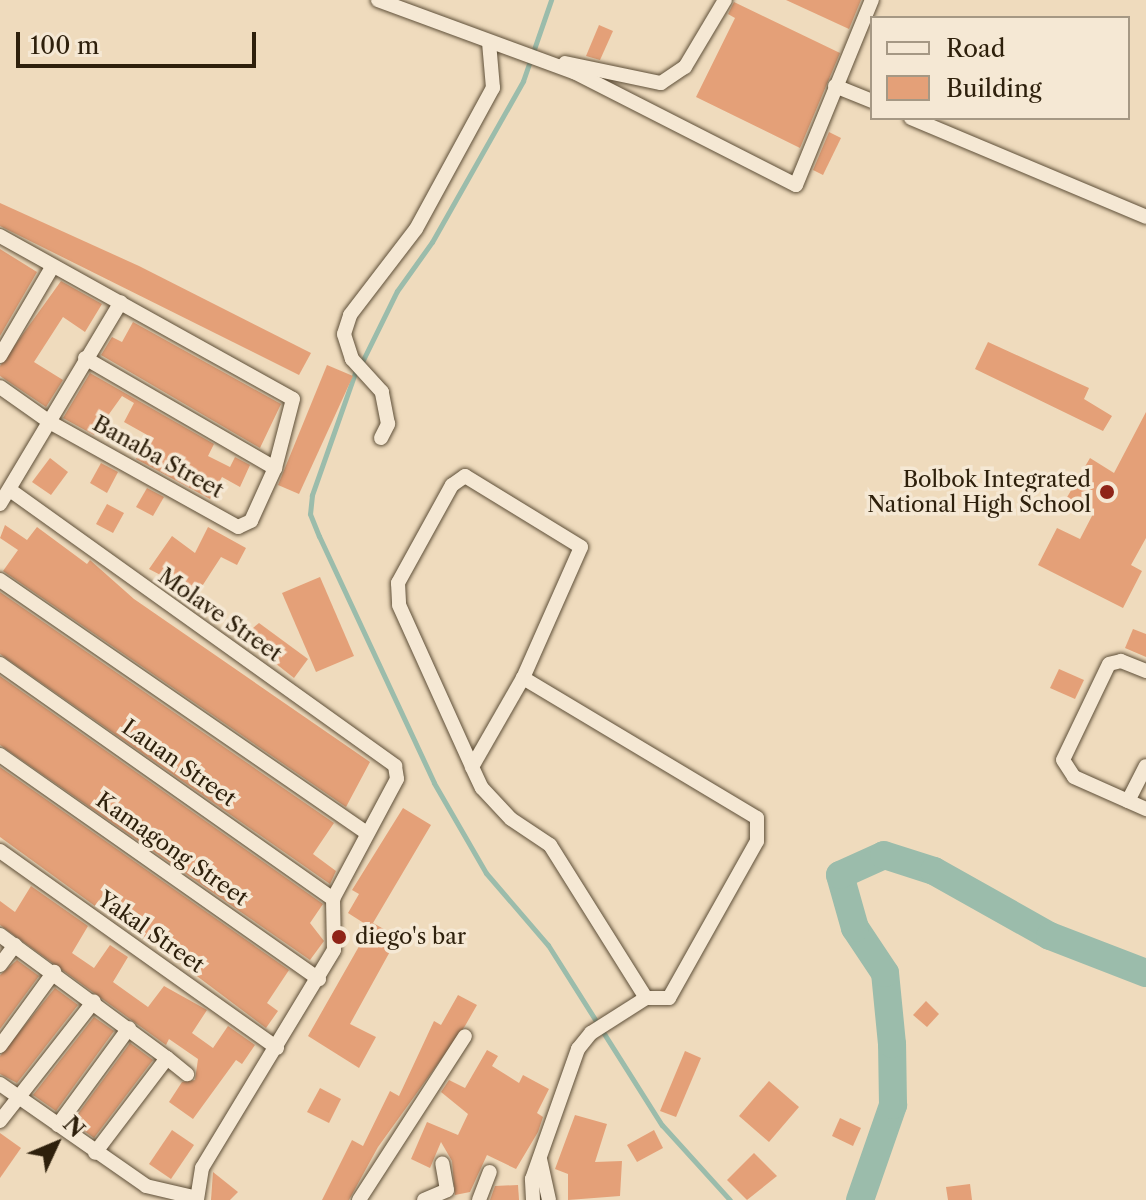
<!DOCTYPE html>
<html>
<head>
<meta charset="utf-8">
<style>
	body { margin:0 }
	#map { position:relative; width:1146px; height:1200px; overflow:hidden; background:#efdbbd; font-family:"Libre Caslon Text",serif }
	div>[style] { position:absolute }
	.stream>* { height:5px; margin:-2.5px; padding:0 2.5px; transform-origin:2.5px; border-radius:2.5px; background:#9bbcab }
	.river>* { height:28px; margin:-14px; padding:0 14px; transform-origin:14px; border-radius:14px; background:#9bbcab }
	.building>* { inset:0; background:#e4a078 }
	.roads { filter:drop-shadow(0 0 2px #5e4f38) drop-shadow(0 0 2px #5e4f38) }
	.minor>* { height:14px; margin:-7px; padding:0 7px; transform-origin:7px; border-radius:7px; background:#f5e8d4 }
	.dots>* { width:22px; height:22px; translate:-50% -50%; box-sizing:border-box; border:4px solid #f5e8d4; border-radius:50% }
	span { translate:-50% -50%; white-space:nowrap; text-align:center; line-height:1.15; -webkit-text-stroke:7px #f5e8d4; paint-order:stroke }
	.street-label { font-size:22px; color:#2e200c }
	.poi-label { font-size:22px; color:#2e200c }
	.right { translate:-100% -50%; text-align:right }
	.left { translate:0 -50%; text-align:left }
	.legend { position:absolute; left:870px; top:16px; width:260px; height:104px; box-sizing:border-box; background:#f5e8d4; border:2px solid #a59884; margin:0; padding:10px 14px; list-style:none; font-size:24px; color:#2e200c }
	.legend li { display:flex; align-items:center; gap:16px; height:40px }
	.legend b { width:40px; border:2px solid #a59884 }
	.north { position:absolute; left:16px; top:1104px; width:80px; height:80px; -webkit-text-stroke:6px #f5e8d4; paint-order:stroke; rotate:46deg; font-size:22px; font-weight:700; line-height:32px; text-align:center; color:#2e200c }
	.north::after { content:''; display:block; margin:auto; width:28px; height:36px; background:#2e200c; clip-path:polygon(50% 0,100% 100%,50% 72%,0 100%) }
	.scale { position:absolute; left:16px; top:32px; width:240px; height:36px; box-sizing:border-box; border:4px solid #2e200c; border-top:0; padding-left:10px; font-size:24px; line-height:28px; white-space:nowrap; color:#2e200c; -webkit-text-stroke:6px #f5e8d4; paint-order:stroke }
</style>
</head>
<body>
<div id="map">
	<div class="stream">
		<i style="left:362px;top:362px;width:79px;rotate:-63.8deg"></i>
		<i style="left:397px;top:291px;width:60px;rotate:-54.5deg"></i>
		<i style="left:432px;top:242px;width:185px;rotate:-60.5deg"></i>
		<i style="left:523px;top:81px;width:86px;rotate:-70.9deg"></i>
		<i style="left:356px;top:370px;width:133px;rotate:109.4deg"></i>
		<i style="left:312px;top:495px;width:19px;rotate:96deg"></i>
		<i style="left:310px;top:514px;width:24px;rotate:68deg"></i>
		<i style="left:319px;top:536px;width:272px;rotate:65deg"></i>
		<i style="left:434px;top:783px;width:104px;rotate:60deg"></i>
		<i style="left:486px;top:873px;width:95px;rotate:49.3deg"></i>
		<i style="left:548px;top:945px;width:213px;rotate:57.7deg"></i>
		<i style="left:662px;top:1125px;width:101px;rotate:47.8deg"></i>
	</div>
	<div class="river">
		<i style="left:860px;top:1200px;width:101px;rotate:-70.8deg"></i>
		<i style="left:893px;top:1105px;width:61px;rotate:-90.9deg"></i>
		<i style="left:892px;top:1044px;width:71px;rotate:-95.6deg"></i>
		<i style="left:885px;top:973px;width:54px;rotate:-123.7deg"></i>
		<i style="left:855px;top:928px;width:55px;rotate:-105.8deg"></i>
		<i style="left:840px;top:875px;width:48px;rotate:-24.4deg"></i>
		<i style="left:884px;top:855px;width:52px;rotate:17.7deg"></i>
		<i style="left:934px;top:871px;width:133px;rotate:29.3deg"></i>
		<i style="left:1050px;top:936px;width:103px;rotate:21.1deg"></i>
	</div>
	<div class="building">
		<i style="clip-path:polygon(786px 0,861px 0,849px 29px)"></i>
		<i style="clip-path:polygon(734px 2px,840px 53px,800px 148px,696px 97px,735px 18px,728px 14px)"></i>
		<i style="clip-path:polygon(599px 25px,613px 31px,600px 60px,586px 56px)"></i>
		<i style="clip-path:polygon(829px 132px,841px 138px,823px 175px,813px 170px)"></i>
		<i style="clip-path:polygon(0 203px,139px 266px,311px 353px,299px 375px,0 226px)"></i>
		<i style="clip-path:polygon(0 249px,37px 272px,0 336px)"></i>
		<i style="clip-path:polygon(61px 281px,102px 304px,85px 332px,63px 317px,34px 362px,63px 380px,46px 407px,0 376px,0 366px)"></i>
		<i style="clip-path:polygon(133px 322px,281px 404px,260px 448px,101px 355px,112px 337px,122px 342px)"></i>
		<i style="clip-path:polygon(988px 342px,1089px 388px,1084px 399px,1112px 416px,1103px 431px,975px 369px)"></i>
		<i style="clip-path:polygon(327px 365px,353px 376px,299px 494px,278px 485px)"></i>
		<i style="clip-path:polygon(90px 373px,214px 444px,208px 456px,230px 467px,235px 457px,250px 465px,240px 487px,222px 477px,210px 499px,136px 459px,149px 436px,124px 422px,134px 403px,122px 396px,94px 435px,63px 418px)"></i>
		<i style="clip-path:polygon(1146px 412px,1146px 538px,1131px 565px,1142px 571px,1123px 608px,1038px 565px,1057px 528px,1080px 539px,1093px 514px,1066px 499px,1090px 458px,1114px 473px)"></i>
		<i style="clip-path:polygon(50px 458px,68px 472px,51px 495px,32px 482px)"></i>
		<i style="clip-path:polygon(101px 463px,118px 472px,107px 493px,90px 483px)"></i>
		<i style="clip-path:polygon(147px 488px,164px 497px,153px 516px,136px 507px)"></i>
		<i style="clip-path:polygon(107px 504px,124px 513px,113px 533px,96px 524px)"></i>
		<i style="clip-path:polygon(5px 525px,27px 540px,37px 527px,87px 564px,90px 560px,134px 599px,370px 762px,346px 807px,3px 571px,18px 550px,0 538px)"></i>
		<i style="clip-path:polygon(208px 527px,246px 548px,237px 565px,221px 557px,197px 594px,149px 569px,172px 536px,195px 553px)"></i>
		<i style="clip-path:polygon(320px 577px,354px 656px,316px 672px,282px 593px)"></i>
		<i style="clip-path:polygon(0 592px,334px 823px,313px 854px,336px 871px,330px 884px,0 654px)"></i>
		<i style="clip-path:polygon(259px 623px,308px 659px,294px 678px,242px 637px)"></i>
		<i style="clip-path:polygon(1133px 629px,1146px 634px,1146px 657px,1125px 648px)"></i>
		<i style="clip-path:polygon(1059px 669px,1084px 680px,1075px 699px,1050px 688px)"></i>
		<i style="clip-path:polygon(0 676px,323px 904px,310px 923px,324px 941px,310px 960px,0 745px)"></i>
		<i style="clip-path:polygon(0 767px,289px 970px,267px 1003px,278px 1011px,266px 1028px,129px 925px,136px 916px,103px 895px,95px 906px,0 837px)"></i>
		<i style="clip-path:polygon(403px 808px,431px 825px,373px 923px,398px 937px,350px 1024px,376px 1037px,359px 1068px,308px 1036px,370px 927px,348px 913px,359px 894px,352px 890px)"></i>
		<i style="clip-path:polygon(31px 886px,88px 926px,72px 953px,94px 968px,110px 945px,128px 957px,113px 982px,148px 1007px,164px 986px,207px 1010px,192px 1033px,213px 1048px,228px 1026px,255px 1045px,242px 1064px,236px 1060px,193px 1119px,169px 1102px,182px 1082px,195px 1080px,198px 1059px,169px 1039px,166px 1045px,0 925px,0 901px,15px 912px)"></i>
		<i style="clip-path:polygon(17px 960px,39px 976px,0 1029px,0 975px)"></i>
		<i style="clip-path:polygon(55px 988px,78px 1005px,17px 1083px,0 1074px,0 1056px)"></i>
		<i style="clip-path:polygon(458px 995px,477px 1005px,465px 1026px,378px 1147px,349px 1200px,322px 1200px,352px 1140px,363px 1146px,390px 1091px,399px 1096px,434px 1021px,441px 1025px)"></i>
		<i style="clip-path:polygon(926px 1001px,939px 1014px,927px 1027px,913px 1015px)"></i>
		<i style="clip-path:polygon(94px 1017px,114px 1031px,56px 1111px,33px 1095px)"></i>
		<i style="clip-path:polygon(130px 1043px,153px 1060px,94px 1138px,72px 1122px)"></i>
		<i style="clip-path:polygon(487px 1050px,498px 1056px,492px 1066px,519px 1083px,523px 1075px,549px 1089px,537px 1113px,543px 1117px,538px 1132px,516px 1169px,487px 1155px,470px 1192px,455px 1195px,452px 1161px,441px 1142px,430px 1168px,411px 1159px,427px 1122px,458px 1135px,468px 1114px,441px 1092px,449px 1080px,465px 1088px)"></i>
		<i style="clip-path:polygon(685px 1051px,701px 1058px,676px 1117px,660px 1111px)"></i>
		<i style="clip-path:polygon(769px 1081px,799px 1107px,769px 1142px,739px 1116px)"></i>
		<i style="clip-path:polygon(320px 1088px,341px 1099px,329px 1123px,307px 1112px)"></i>
		<i style="clip-path:polygon(575px 1115px,607px 1124px,595px 1162px,622px 1161px,620px 1196px,568px 1200px,568px 1174px,555px 1169px)"></i>
		<i style="clip-path:polygon(840px 1118px,861px 1128px,853px 1146px,832px 1136px)"></i>
		<i style="clip-path:polygon(172px 1130px,194px 1145px,171px 1179px,149px 1164px)"></i>
		<i style="clip-path:polygon(654px 1130px,663px 1148px,637px 1162px,627px 1145px)"></i>
		<i style="clip-path:polygon(0 1133px,21px 1148px,0 1178px)"></i>
		<i style="clip-path:polygon(754px 1153px,777px 1176px,747px 1200px,727px 1180px)"></i>
		<i style="clip-path:polygon(213px 1172px,238px 1192px,230px 1200px,211px 1200px)"></i>
		<i style="clip-path:polygon(970px 1184px,972px 1200px,948px 1200px,946px 1187px)"></i>
		<i style="clip-path:polygon(518px 1185px,519px 1200px,490px 1200px,495px 1186px)"></i>
	</div>
	<div class="roads">
		<div class="minor">
			<i style="left:378px;top:0;width:209px;rotate:20.2deg"></i>
			<i style="left:574px;top:72px;width:249px;rotate:27deg"></i>
			<i style="left:796px;top:185px;width:200px;rotate:-67.7deg"></i>
			<i style="left:565px;top:63px;width:98px;rotate:11.8deg"></i>
			<i style="left:661px;top:83px;width:29px;rotate:-34deg"></i>
			<i style="left:685px;top:67px;width:78px;rotate:-59.2deg"></i>
			<i style="left:835px;top:86px;width:40px;rotate:22deg"></i>
			<i style="left:911px;top:118px;width:255px;rotate:22.8deg"></i>
			<i style="left:0;top:236px;width:335px;rotate:29.1deg"></i>
			<i style="left:293px;top:399px;width:71px;rotate:104.6deg"></i>
			<i style="left:275px;top:468px;width:58px;rotate:114.4deg"></i>
			<i style="left:251px;top:521px;width:14px;rotate:155deg"></i>
			<i style="left:238px;top:527px;width:214px;rotate:-150.9deg"></i>
			<i style="left:51px;top:423px;width:62px;rotate:-144.8deg"></i>
			<i style="left:0;top:356px;width:101px;rotate:-59.6deg"></i>
			<i style="left:85px;top:358px;width:220px;rotate:30.1deg"></i>
			<i style="left:381px;top:438px;width:16px;rotate:-63deg"></i>
			<i style="left:388px;top:424px;width:33px;rotate:-101deg"></i>
			<i style="left:382px;top:392px;width:45px;rotate:-132.3deg"></i>
			<i style="left:352px;top:359px;width:26px;rotate:-108deg"></i>
			<i style="left:344px;top:334px;width:20px;rotate:-72deg"></i>
			<i style="left:350px;top:315px;width:108px;rotate:-52.5deg"></i>
			<i style="left:416px;top:229px;width:161px;rotate:-61.4deg"></i>
			<i style="left:493px;top:88px;width:46px;rotate:-95deg"></i>
			<i style="left:10px;top:490px;width:474px;rotate:35.6deg"></i>
			<i style="left:395px;top:766px;width:13px;rotate:81deg"></i>
			<i style="left:397px;top:779px;width:136px;rotate:118.1deg"></i>
			<i style="left:333px;top:899px;width:51px;rotate:88.9deg"></i>
			<i style="left:334px;top:950px;width:255px;rotate:121.2deg"></i>
			<i style="left:202px;top:1168px;width:32px;rotate:99deg"></i>
			<i style="left:0;top:504px;width:235px;rotate:-59.1deg"></i>
			<i style="left:0;top:580px;width:446px;rotate:34.6deg"></i>
			<i style="left:0;top:664px;width:408px;rotate:35.2deg"></i>
			<i style="left:1146px;top:671px;width:27px;rotate:-158deg"></i>
			<i style="left:1121px;top:661px;width:12px;rotate:166deg"></i>
			<i style="left:1109px;top:664px;width:106px;rotate:115.6deg"></i>
			<i style="left:1063px;top:760px;width:20px;rotate:57deg"></i>
			<i style="left:1074px;top:777px;width:79px;rotate:24deg"></i>
			<i style="left:0;top:755px;width:390px;rotate:35.1deg"></i>
			<i style="left:472px;top:767px;width:103px;rotate:-60.2deg"></i>
			<i style="left:523px;top:678px;width:143px;rotate:-66.1deg"></i>
			<i style="left:581px;top:547px;width:136px;rotate:-148.5deg"></i>
			<i style="left:465px;top:476px;width:16px;rotate:145deg"></i>
			<i style="left:452px;top:485px;width:112px;rotate:118.9deg"></i>
			<i style="left:398px;top:583px;width:22px;rotate:87deg"></i>
			<i style="left:399px;top:605px;width:178px;rotate:65.7deg"></i>
			<i style="left:472px;top:767px;width:23px;rotate:65deg"></i>
			<i style="left:482px;top:788px;width:42px;rotate:46.9deg"></i>
			<i style="left:511px;top:819px;width:47px;rotate:33.7deg"></i>
			<i style="left:550px;top:845px;width:181px;rotate:57.9deg"></i>
			<i style="left:646px;top:998px;width:23px"></i>
			<i style="left:669px;top:998px;width:180px;rotate:-60.7deg"></i>
			<i style="left:757px;top:841px;width:23px;rotate:-90deg"></i>
			<i style="left:757px;top:818px;width:273px;rotate:-149.1deg"></i>
			<i style="left:1128px;top:801px;width:39px;rotate:-63deg"></i>
			<i style="left:0;top:851px;width:340px;rotate:35.4deg"></i>
			<i style="left:0;top:935px;width:207px;rotate:36.4deg"></i>
			<i style="left:167px;top:1058px;width:119px;rotate:127.2deg"></i>
			<i style="left:0;top:965px;width:25px;rotate:-53deg"></i>
			<i style="left:0;top:1046px;width:92px;rotate:-53.9deg"></i>
			<i style="left:167px;top:1058px;width:26px;rotate:39deg"></i>
			<i style="left:0;top:1084px;width:178px;rotate:34.9deg"></i>
			<i style="left:146px;top:1186px;width:52px;rotate:13.2deg"></i>
			<i style="left:0;top:1121px;width:152px;rotate:-51.9deg"></i>
			<i style="left:58px;top:1125px;width:120px;rotate:-53.8deg"></i>
			<i style="left:540px;top:1159px;width:42px;rotate:77.6deg"></i>
			<i style="left:359px;top:1200px;width:195px;rotate:-57.1deg"></i>
			<i style="left:424px;top:1200px;width:25px;rotate:-23deg"></i>
			<i style="left:447px;top:1190px;width:27px;rotate:-100deg"></i>
			<i style="left:479px;top:1200px;width:30px;rotate:-69deg"></i>
			<i style="left:533px;top:1200px;width:21px;rotate:-93deg"></i>
			<i style="left:532px;top:1179px;width:138px;rotate:-70.5deg"></i>
			<i style="left:578px;top:1049px;width:21px;rotate:-51deg"></i>
			<i style="left:591px;top:1033px;width:65px;rotate:-32.5deg"></i>
		</div>
	</div>
	<div class="dots">
		<i style="left:1107px;top:492px;background:#8f2418"></i>
		<i style="left:339px;top:937px;background:#8f2418"></i>
	</div>
	<div class="street-label">
		<span style="left:158px;top:457px;rotate:29deg">Banaba Street</span>
		<span style="left:220px;top:615px;rotate:35deg">Molave Street</span>
		<span style="left:179px;top:763px;rotate:35deg">Lauan Street</span>
		<span style="left:172px;top:849px;rotate:35deg">Kamagong Street</span>
		<span style="left:151px;top:932px;rotate:35deg">Yakal Street</span>
	</div>
	<div class="poi-label">
		<span class="right" style="left:1091px;top:492px">Bolbok Integrated<br>National High School</span>
		<span class="left" style="left:355px;top:937px">diego's bar</span>
	</div>
	<ul class="legend">
	<li><b style="height:10px;background:#f5e8d4"></b>Road</li>
	<li><b style="height:22px;background:#e4a078"></b>Building</li>
	</ul>
	<div class="north">N</div>
	<div class="scale">100 m</div>
</div>
</body>
</html>
